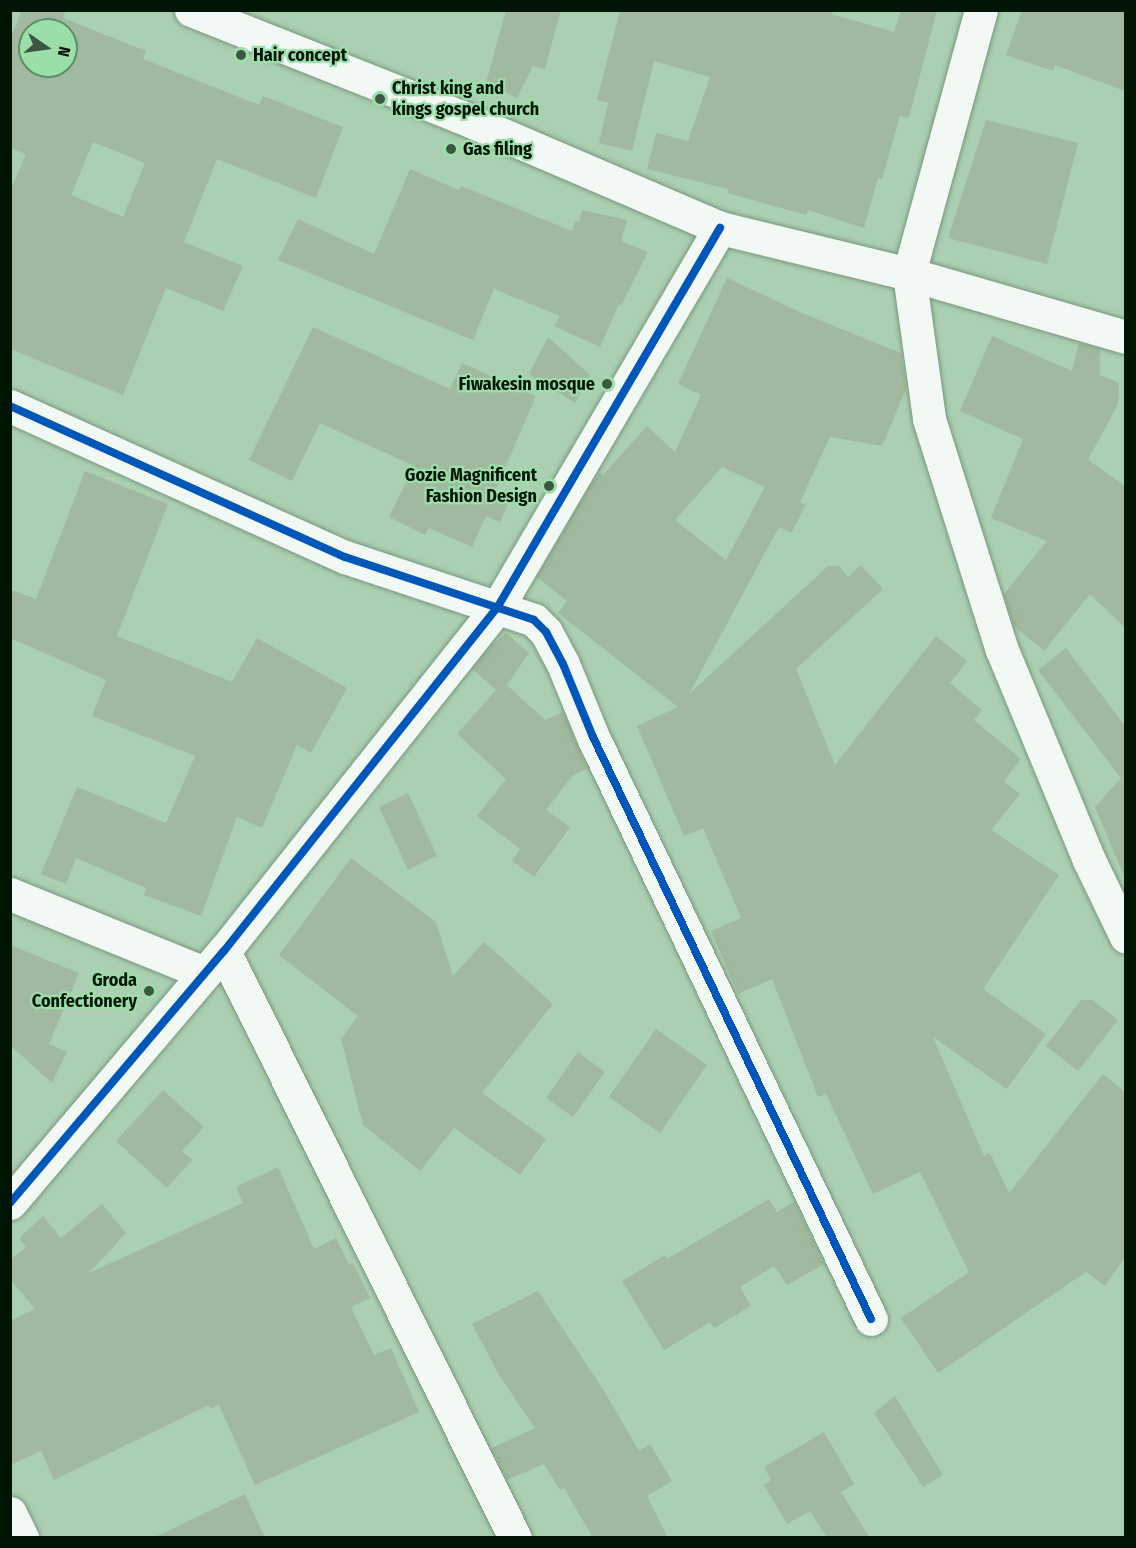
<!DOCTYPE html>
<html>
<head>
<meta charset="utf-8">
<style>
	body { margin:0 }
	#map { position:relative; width:1136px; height:1548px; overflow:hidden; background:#abcfb2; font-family:"Fira Sans Condensed",sans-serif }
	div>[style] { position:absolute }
	.building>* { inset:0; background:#a1b99e }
	.roads { filter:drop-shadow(0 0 2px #79967f) drop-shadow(0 0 2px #79967f) }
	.minor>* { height:33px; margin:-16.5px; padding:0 16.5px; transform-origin:16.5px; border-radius:16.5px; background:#f2f8f3 }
	.cycleway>* { height:8px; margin:-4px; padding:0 4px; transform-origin:4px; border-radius:4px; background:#0057b8 }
	.dots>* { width:16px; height:16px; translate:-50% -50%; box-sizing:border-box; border:3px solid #9cdeaa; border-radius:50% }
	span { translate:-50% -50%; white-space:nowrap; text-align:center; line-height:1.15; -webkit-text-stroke:4.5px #9cdeaa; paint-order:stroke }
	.poi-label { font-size:18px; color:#001504; font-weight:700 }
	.left { translate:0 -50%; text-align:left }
	.right { translate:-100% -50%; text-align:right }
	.frame { position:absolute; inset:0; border:12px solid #001504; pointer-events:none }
	.north { position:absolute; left:18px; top:18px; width:60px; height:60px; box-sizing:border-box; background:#9cdeaa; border:2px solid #5e8e68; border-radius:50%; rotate:103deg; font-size:16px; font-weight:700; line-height:24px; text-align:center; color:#001504 }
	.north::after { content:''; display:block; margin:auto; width:21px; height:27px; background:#3c5641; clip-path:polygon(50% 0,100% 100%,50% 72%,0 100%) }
</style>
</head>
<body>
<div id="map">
	<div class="building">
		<i style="clip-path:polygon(evenodd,22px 10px,66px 10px,63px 18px,146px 51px,143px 59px,259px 105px,263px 96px,343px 127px,316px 198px,217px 159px,184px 242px,243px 266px,223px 311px,166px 288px,123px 395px,10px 349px,10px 191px,26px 154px,10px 148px,10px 39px,22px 10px,30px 30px,66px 30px,66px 66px,30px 66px,30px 30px,22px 10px,93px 142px,145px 163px,123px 217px,71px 195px,93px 142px)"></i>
		<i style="clip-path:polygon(506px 10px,561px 10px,545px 69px,533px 66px,517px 98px,486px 83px)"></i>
		<i style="clip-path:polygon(620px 10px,831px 10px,832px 14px,894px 32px,901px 10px,937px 10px,909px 118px,900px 116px,882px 179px,878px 178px,864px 228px,808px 210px,806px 215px,727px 193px,728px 189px,647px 169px,656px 133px,688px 141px,710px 77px,654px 61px,632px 151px,599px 143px,608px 103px,597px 100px)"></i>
		<i style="clip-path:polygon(1022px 10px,1125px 10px,1125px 91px,1055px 65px,1053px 71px,1006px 55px)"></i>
		<i style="clip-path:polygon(986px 120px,1078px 143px,1047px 264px,948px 238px)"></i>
		<i style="clip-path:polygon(410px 169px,459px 190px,461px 186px,572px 231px,575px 221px,579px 222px,582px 210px,627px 220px,621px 241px,648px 252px,621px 306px,619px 304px,600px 347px,554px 326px,560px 316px,494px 289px,473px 340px,278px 260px,298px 219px,374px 254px)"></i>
		<i style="clip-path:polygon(evenodd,727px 278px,802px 313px,901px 353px,906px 389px,882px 446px,830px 437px,800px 502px,806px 505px,791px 533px,779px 527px,689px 694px,828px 566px,839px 566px,848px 577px,861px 565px,883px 589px,796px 669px,835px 765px,936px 636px,967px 661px,950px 683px,982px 710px,974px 720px,1021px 759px,1004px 781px,1020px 794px,991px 830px,1059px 875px,983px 989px,1046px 1034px,1007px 1089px,933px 1037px,984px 1156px,990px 1153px,1009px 1193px,1103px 1074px,1125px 1092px,1125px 1257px,1105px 1286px,1086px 1272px,938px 1373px,901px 1318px,969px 1272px,920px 1172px,873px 1194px,826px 1094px,818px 1097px,772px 979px,738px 994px,711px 931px,741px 918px,703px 828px,684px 836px,637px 726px,678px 707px,558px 613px,567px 601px,537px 577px,591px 484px,600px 473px,603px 475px,647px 426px,675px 452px,701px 395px,678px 384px,727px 278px,722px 467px,765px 487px,726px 560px,675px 520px,722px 467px)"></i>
		<i style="clip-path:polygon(313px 327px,450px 389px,462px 363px,536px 396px,495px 491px,511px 497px,500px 522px,486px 516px,472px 547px,429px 528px,425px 535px,389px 517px,414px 466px,320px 423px,292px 481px,249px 460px)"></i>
		<i style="clip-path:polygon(992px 336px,1072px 371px,1079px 343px,1100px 349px,1100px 375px,1119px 383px,1118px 404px,1088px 460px,1125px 486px,1125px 628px,1090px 594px,1044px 651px,1014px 626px,1004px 594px,1047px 541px,991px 518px,1023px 439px,960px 411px)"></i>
		<i style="clip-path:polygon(548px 337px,590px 375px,575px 403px,529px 374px)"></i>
		<i style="clip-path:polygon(85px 471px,168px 504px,117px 636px,232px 682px,257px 638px,347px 688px,311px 753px,297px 745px,262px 828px,237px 817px,201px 916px,144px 895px,146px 888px,76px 858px,66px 884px,41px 874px,77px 787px,166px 823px,195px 756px,92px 716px,106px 680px,10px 638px,10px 589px,36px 599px)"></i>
		<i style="clip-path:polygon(506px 633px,529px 653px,507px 685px,545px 720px,563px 712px,587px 769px,573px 775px,546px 810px,570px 827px,534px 877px,512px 861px,520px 849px,477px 816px,506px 779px,457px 734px,496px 690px,472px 669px,492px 645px)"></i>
		<i style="clip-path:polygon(1066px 648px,1125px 726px,1125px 879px,1095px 807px,1121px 778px,1038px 670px)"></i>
		<i style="clip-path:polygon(408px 793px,437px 856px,408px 870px,379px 807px)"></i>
		<i style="clip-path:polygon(351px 858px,436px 922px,453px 976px,484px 942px,553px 1004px,482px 1093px,546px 1139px,520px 1175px,454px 1128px,420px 1171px,363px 1125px,341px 1039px,358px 1016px,279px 955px)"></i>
		<i style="clip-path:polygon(10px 945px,79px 973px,49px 1044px,67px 1052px,52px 1083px,10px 1045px)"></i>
		<i style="clip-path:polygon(1081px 1000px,1092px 1000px,1118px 1020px,1078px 1071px,1046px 1046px)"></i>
		<i style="clip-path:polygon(656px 1029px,707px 1065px,660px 1133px,609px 1097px)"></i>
		<i style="clip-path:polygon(578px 1052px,605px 1072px,573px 1117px,546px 1098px)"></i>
		<i style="clip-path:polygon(163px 1090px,204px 1127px,182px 1151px,192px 1160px,167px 1188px,116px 1141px)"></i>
		<i style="clip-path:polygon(278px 1167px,314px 1249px,336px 1238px,349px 1264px,353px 1263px,370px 1298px,351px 1307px,374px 1355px,391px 1348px,419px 1412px,255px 1485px,219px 1405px,210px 1409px,209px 1405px,54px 1480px,41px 1451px,10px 1465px,10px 1321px,35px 1309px,10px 1279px,10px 1260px,26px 1247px,19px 1238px,43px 1216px,61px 1238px,102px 1204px,126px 1233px,89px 1273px,243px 1203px,236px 1187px)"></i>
		<i style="clip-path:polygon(769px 1199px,777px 1212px,794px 1202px,824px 1264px,787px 1285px,774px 1266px,740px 1287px,751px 1306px,714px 1328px,710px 1322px,664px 1350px,622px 1281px,665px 1255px,667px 1259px)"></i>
		<i style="clip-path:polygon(538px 1291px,604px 1391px,639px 1451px,650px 1444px,672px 1481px,647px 1496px,668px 1538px,593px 1538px,564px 1488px,560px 1490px,544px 1464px,507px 1480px,492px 1448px,535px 1428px,499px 1375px,472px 1324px)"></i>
		<i style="clip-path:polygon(895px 1396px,943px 1475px,923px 1487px,874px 1413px)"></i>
		<i style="clip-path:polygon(824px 1432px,854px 1484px,841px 1492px,870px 1538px,827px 1538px,810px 1511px,787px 1524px,764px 1485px,771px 1480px,764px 1467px)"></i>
		<i style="clip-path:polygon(245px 1494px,265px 1538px,153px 1538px)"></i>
	</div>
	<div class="roads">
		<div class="minor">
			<i style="left:191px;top:10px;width:288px;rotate:21.6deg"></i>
			<i style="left:459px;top:116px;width:284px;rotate:23.2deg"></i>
			<i style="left:720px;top:228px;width:195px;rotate:13.7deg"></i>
			<i style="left:909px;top:274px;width:226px;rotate:16.2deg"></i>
			<i style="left:981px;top:10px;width:274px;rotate:105.3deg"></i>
			<i style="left:909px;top:274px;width:146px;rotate:82.1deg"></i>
			<i style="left:929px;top:419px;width:242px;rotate:72.5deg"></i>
			<i style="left:1002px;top:650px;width:227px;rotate:67.5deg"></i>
			<i style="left:1089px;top:860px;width:85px;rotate:64.3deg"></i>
			<i style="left:10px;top:406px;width:367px;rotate:24.3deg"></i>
			<i style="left:345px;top:557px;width:199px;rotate:18.4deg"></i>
			<i style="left:534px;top:620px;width:17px;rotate:45deg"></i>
			<i style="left:546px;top:632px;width:36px;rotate:62deg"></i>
			<i style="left:563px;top:664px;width:79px;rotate:67.7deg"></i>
			<i style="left:593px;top:737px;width:645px;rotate:64.47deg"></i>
			<i style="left:10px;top:894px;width:210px;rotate:22.1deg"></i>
			<i style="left:224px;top:951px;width:655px;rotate:63.63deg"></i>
			<i style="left:10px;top:1203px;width:331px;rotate:-49.7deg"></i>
			<i style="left:224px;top:951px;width:438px;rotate:-51.5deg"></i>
			<i style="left:497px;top:608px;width:441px;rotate:-59.6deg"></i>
			<i style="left:10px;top:1513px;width:28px;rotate:64deg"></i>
		</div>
	</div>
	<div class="cycleway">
		<i style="left:10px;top:406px;width:367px;rotate:24.3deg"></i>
		<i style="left:345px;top:557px;width:199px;rotate:18.4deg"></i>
		<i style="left:534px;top:620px;width:17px;rotate:45deg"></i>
		<i style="left:546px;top:632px;width:36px;rotate:62deg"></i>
		<i style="left:563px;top:664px;width:79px;rotate:67.7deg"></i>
		<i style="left:593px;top:737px;width:645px;rotate:64.47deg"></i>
		<i style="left:10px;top:1203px;width:331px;rotate:-49.7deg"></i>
		<i style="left:224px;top:951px;width:438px;rotate:-51.5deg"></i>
		<i style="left:497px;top:608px;width:441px;rotate:-59.6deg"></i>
	</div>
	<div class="dots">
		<i style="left:241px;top:55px;background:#3c5641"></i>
		<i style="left:380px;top:99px;background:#3c5641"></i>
		<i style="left:451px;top:149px;background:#3c5641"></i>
		<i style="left:607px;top:384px;background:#3c5641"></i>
		<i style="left:549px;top:486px;background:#3c5641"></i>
		<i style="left:149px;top:991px;background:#3c5641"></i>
	</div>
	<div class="poi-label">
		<span class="left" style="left:253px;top:55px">Hair concept</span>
		<span class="left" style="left:392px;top:99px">Christ king and<br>kings gospel church</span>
		<span class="left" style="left:463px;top:149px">Gas filing</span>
		<span class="right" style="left:595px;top:384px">Fiwakesin mosque</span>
		<span class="right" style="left:537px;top:486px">Gozie Magnificent<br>Fashion Design</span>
		<span class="right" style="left:137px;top:991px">Groda<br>Confectionery</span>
	</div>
	<div class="frame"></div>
	<div class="north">N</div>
</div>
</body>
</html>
